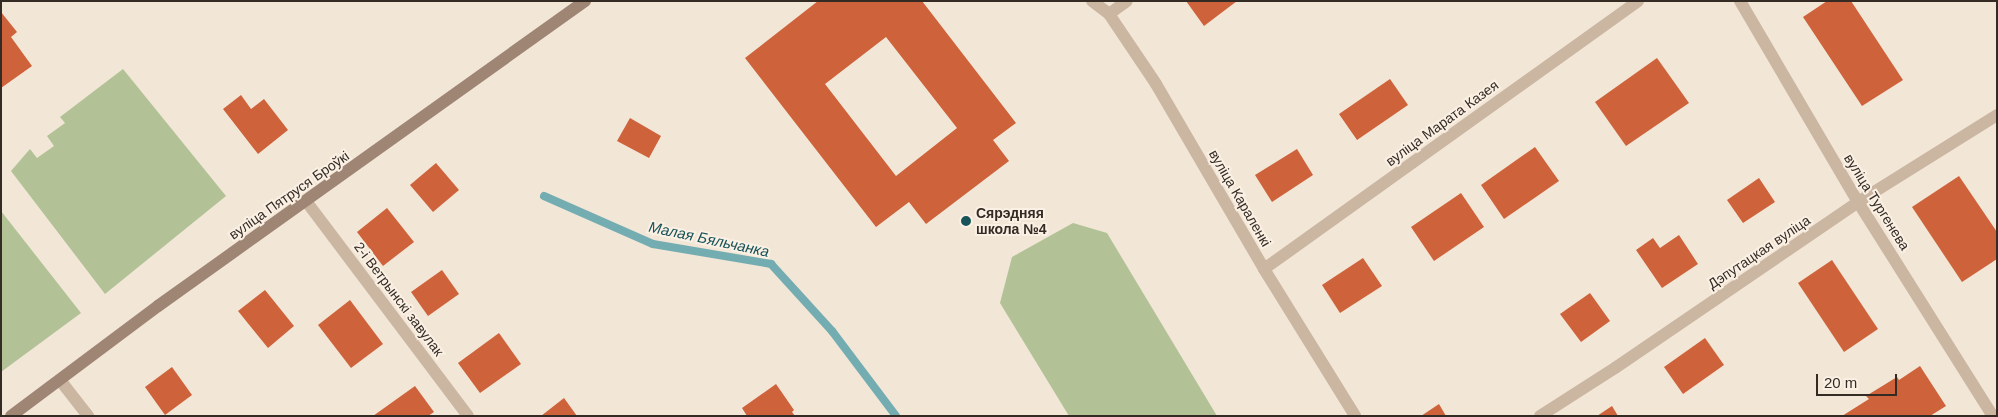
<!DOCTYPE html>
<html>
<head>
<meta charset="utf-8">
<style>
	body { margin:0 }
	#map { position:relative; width:1998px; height:417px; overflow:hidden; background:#f2e6d7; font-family:Helvetica,sans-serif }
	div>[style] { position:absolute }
	.green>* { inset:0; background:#b2c296 }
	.stream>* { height:8px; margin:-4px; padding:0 4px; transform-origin:4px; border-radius:4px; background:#74adb1 }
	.building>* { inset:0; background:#ce623a }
	.minor>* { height:12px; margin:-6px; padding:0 6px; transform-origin:6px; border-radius:6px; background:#cbb6a2 }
	.secondary>* { height:12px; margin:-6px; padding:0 6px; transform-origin:6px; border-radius:6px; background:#9f8574 }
	.dots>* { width:14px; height:14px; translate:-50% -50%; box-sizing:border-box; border:2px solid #faf0e3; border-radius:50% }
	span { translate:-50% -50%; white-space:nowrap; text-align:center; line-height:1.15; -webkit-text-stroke:4px #faf0e3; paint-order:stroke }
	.street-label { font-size:14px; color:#352b25 }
	.poi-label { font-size:14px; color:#352b25; font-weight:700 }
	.left { translate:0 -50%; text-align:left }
	.water-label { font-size:15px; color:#185359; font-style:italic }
	.frame { position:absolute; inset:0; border:2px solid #352b25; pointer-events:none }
	.scale { position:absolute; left:1816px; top:374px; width:81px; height:22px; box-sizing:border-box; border:2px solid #352b25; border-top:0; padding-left:6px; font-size:15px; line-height:18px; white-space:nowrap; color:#352b25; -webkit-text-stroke:4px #faf0e3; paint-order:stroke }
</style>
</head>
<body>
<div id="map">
	<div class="green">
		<i style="clip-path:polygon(123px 69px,226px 196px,105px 294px,11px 171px,30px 149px,37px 158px,54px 146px,47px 136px,65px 123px,60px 117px)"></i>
		<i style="clip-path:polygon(1px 211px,81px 313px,1px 372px)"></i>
		<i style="clip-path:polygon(1073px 223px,1107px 233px,1217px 416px,1069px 416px,1000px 303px,1012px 257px)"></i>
	</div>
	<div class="stream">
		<i style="left:544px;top:196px;width:119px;rotate:23.8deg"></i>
		<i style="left:653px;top:244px;width:120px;rotate:9.6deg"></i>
		<i style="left:771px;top:264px;width:91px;rotate:47.7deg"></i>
		<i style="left:832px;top:331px;width:106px;rotate:53deg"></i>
	</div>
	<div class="building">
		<i style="clip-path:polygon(evenodd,818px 1px,922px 1px,1016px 123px,993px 140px,1009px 161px,926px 224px,909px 202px,876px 227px,745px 58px,818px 1px,886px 37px,957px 128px,896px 176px,825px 84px,886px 37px)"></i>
		<i style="clip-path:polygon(1186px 1px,1237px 1px,1204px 26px)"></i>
		<i style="clip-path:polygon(1827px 1px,1851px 1px,1903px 80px,1862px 106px,1803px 17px)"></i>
		<i style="clip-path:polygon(1px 12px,17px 32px,11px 37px,32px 66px,1px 88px)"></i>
		<i style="clip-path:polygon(1657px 58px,1689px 103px,1626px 146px,1595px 102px)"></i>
		<i style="clip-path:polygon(1390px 79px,1408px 105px,1357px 140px,1339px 114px)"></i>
		<i style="clip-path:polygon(241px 95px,251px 109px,264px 99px,288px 130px,258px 154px,223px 109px)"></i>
		<i style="clip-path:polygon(630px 118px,661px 136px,649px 158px,617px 141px)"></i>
		<i style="clip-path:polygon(1535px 147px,1559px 181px,1504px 219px,1481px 185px)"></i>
		<i style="clip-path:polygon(1297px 149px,1313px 175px,1272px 202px,1255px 175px)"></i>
		<i style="clip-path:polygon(436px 163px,459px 190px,433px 212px,410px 185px)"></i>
		<i style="clip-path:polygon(1959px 176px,1997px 232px,1997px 259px,1962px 282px,1912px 207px)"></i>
		<i style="clip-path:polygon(1759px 178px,1775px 202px,1743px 223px,1727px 200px)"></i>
		<i style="clip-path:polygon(1461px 193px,1484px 227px,1434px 261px,1411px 227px)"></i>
		<i style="clip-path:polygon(387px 208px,414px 242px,383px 266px,357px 232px)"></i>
		<i style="clip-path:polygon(1679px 235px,1698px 264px,1662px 288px,1636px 250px,1653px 238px,1660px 248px)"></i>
		<i style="clip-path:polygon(1363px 258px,1382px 286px,1340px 313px,1322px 285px)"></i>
		<i style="clip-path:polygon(1832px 260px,1878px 329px,1844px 352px,1798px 283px)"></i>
		<i style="clip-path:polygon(442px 270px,459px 294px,428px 316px,411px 292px)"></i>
		<i style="clip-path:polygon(265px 290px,294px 326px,268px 348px,238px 311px)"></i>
		<i style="clip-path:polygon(1590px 293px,1610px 321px,1581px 342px,1560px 314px)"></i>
		<i style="clip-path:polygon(350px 300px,383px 344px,351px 368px,318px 325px)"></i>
		<i style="clip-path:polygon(499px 333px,521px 364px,480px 393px,458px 363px)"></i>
		<i style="clip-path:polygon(1705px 338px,1724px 365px,1683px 394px,1664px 367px)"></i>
		<i style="clip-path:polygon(1920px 366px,1946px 406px,1930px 416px,1842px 416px,1869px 399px,1866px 396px,1897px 377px,1899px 380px)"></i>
		<i style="clip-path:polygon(172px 367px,192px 395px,165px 415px,145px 387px)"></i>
		<i style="clip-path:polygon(776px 384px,794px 410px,792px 412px,795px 416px,747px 416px,742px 408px)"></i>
		<i style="clip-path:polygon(415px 386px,434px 412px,428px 416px,373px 416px)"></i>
		<i style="clip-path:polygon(564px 398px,577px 416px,541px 416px)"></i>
		<i style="clip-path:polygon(1439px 404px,1446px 416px,1421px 416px)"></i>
		<i style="clip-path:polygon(1612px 406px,1618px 416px,1597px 416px)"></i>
	</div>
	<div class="minor">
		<i style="left:1092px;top:1px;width:21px;rotate:37deg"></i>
		<i style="left:1109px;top:14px;width:84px;rotate:56.1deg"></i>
		<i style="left:1156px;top:84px;width:214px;rotate:59.7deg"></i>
		<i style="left:1264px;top:269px;width:173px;rotate:58.2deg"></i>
		<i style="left:1740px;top:1px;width:233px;rotate:59.6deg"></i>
		<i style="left:1858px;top:202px;width:253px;rotate:57.8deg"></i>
		<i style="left:1109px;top:14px;width:22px;rotate:-36deg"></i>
		<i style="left:306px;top:201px;width:269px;rotate:53deg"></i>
		<i style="left:1264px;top:269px;width:460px;rotate:-35.6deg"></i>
		<i style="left:60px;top:380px;width:46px;rotate:52.1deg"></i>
		<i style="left:1540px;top:416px;width:89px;rotate:-32.6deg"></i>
		<i style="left:1615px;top:368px;width:294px;rotate:-34.3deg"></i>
		<i style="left:1858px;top:202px;width:164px;rotate:-32deg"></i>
	</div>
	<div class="secondary">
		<i style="left:11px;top:416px;width:184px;rotate:-36.8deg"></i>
		<i style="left:158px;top:306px;width:525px;rotate:-35.54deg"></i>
	</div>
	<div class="dots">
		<i style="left:966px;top:221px;background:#185359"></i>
	</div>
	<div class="street-label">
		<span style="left:1442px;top:123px;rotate:-36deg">вуліца Марата Казея</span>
		<span style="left:289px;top:195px;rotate:-35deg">вуліца Пятруся Броўкі</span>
		<span style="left:1240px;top:198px;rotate:60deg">вуліца Караленкі</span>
		<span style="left:1877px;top:202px;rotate:58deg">вуліца Тургенева</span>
		<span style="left:1759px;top:252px;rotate:-34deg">Дэпутацкая вуліца</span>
		<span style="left:399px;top:299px;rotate:53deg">2-і Ветрынскі завулак</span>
	</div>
	<div class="poi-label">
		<span class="left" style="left:976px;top:221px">Сярэдняя<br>школа №4</span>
	</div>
	<div class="water-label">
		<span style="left:709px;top:239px;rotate:12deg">Малая Бяльчанка</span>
	</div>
	<div class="frame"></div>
	<div class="scale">20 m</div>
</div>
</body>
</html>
